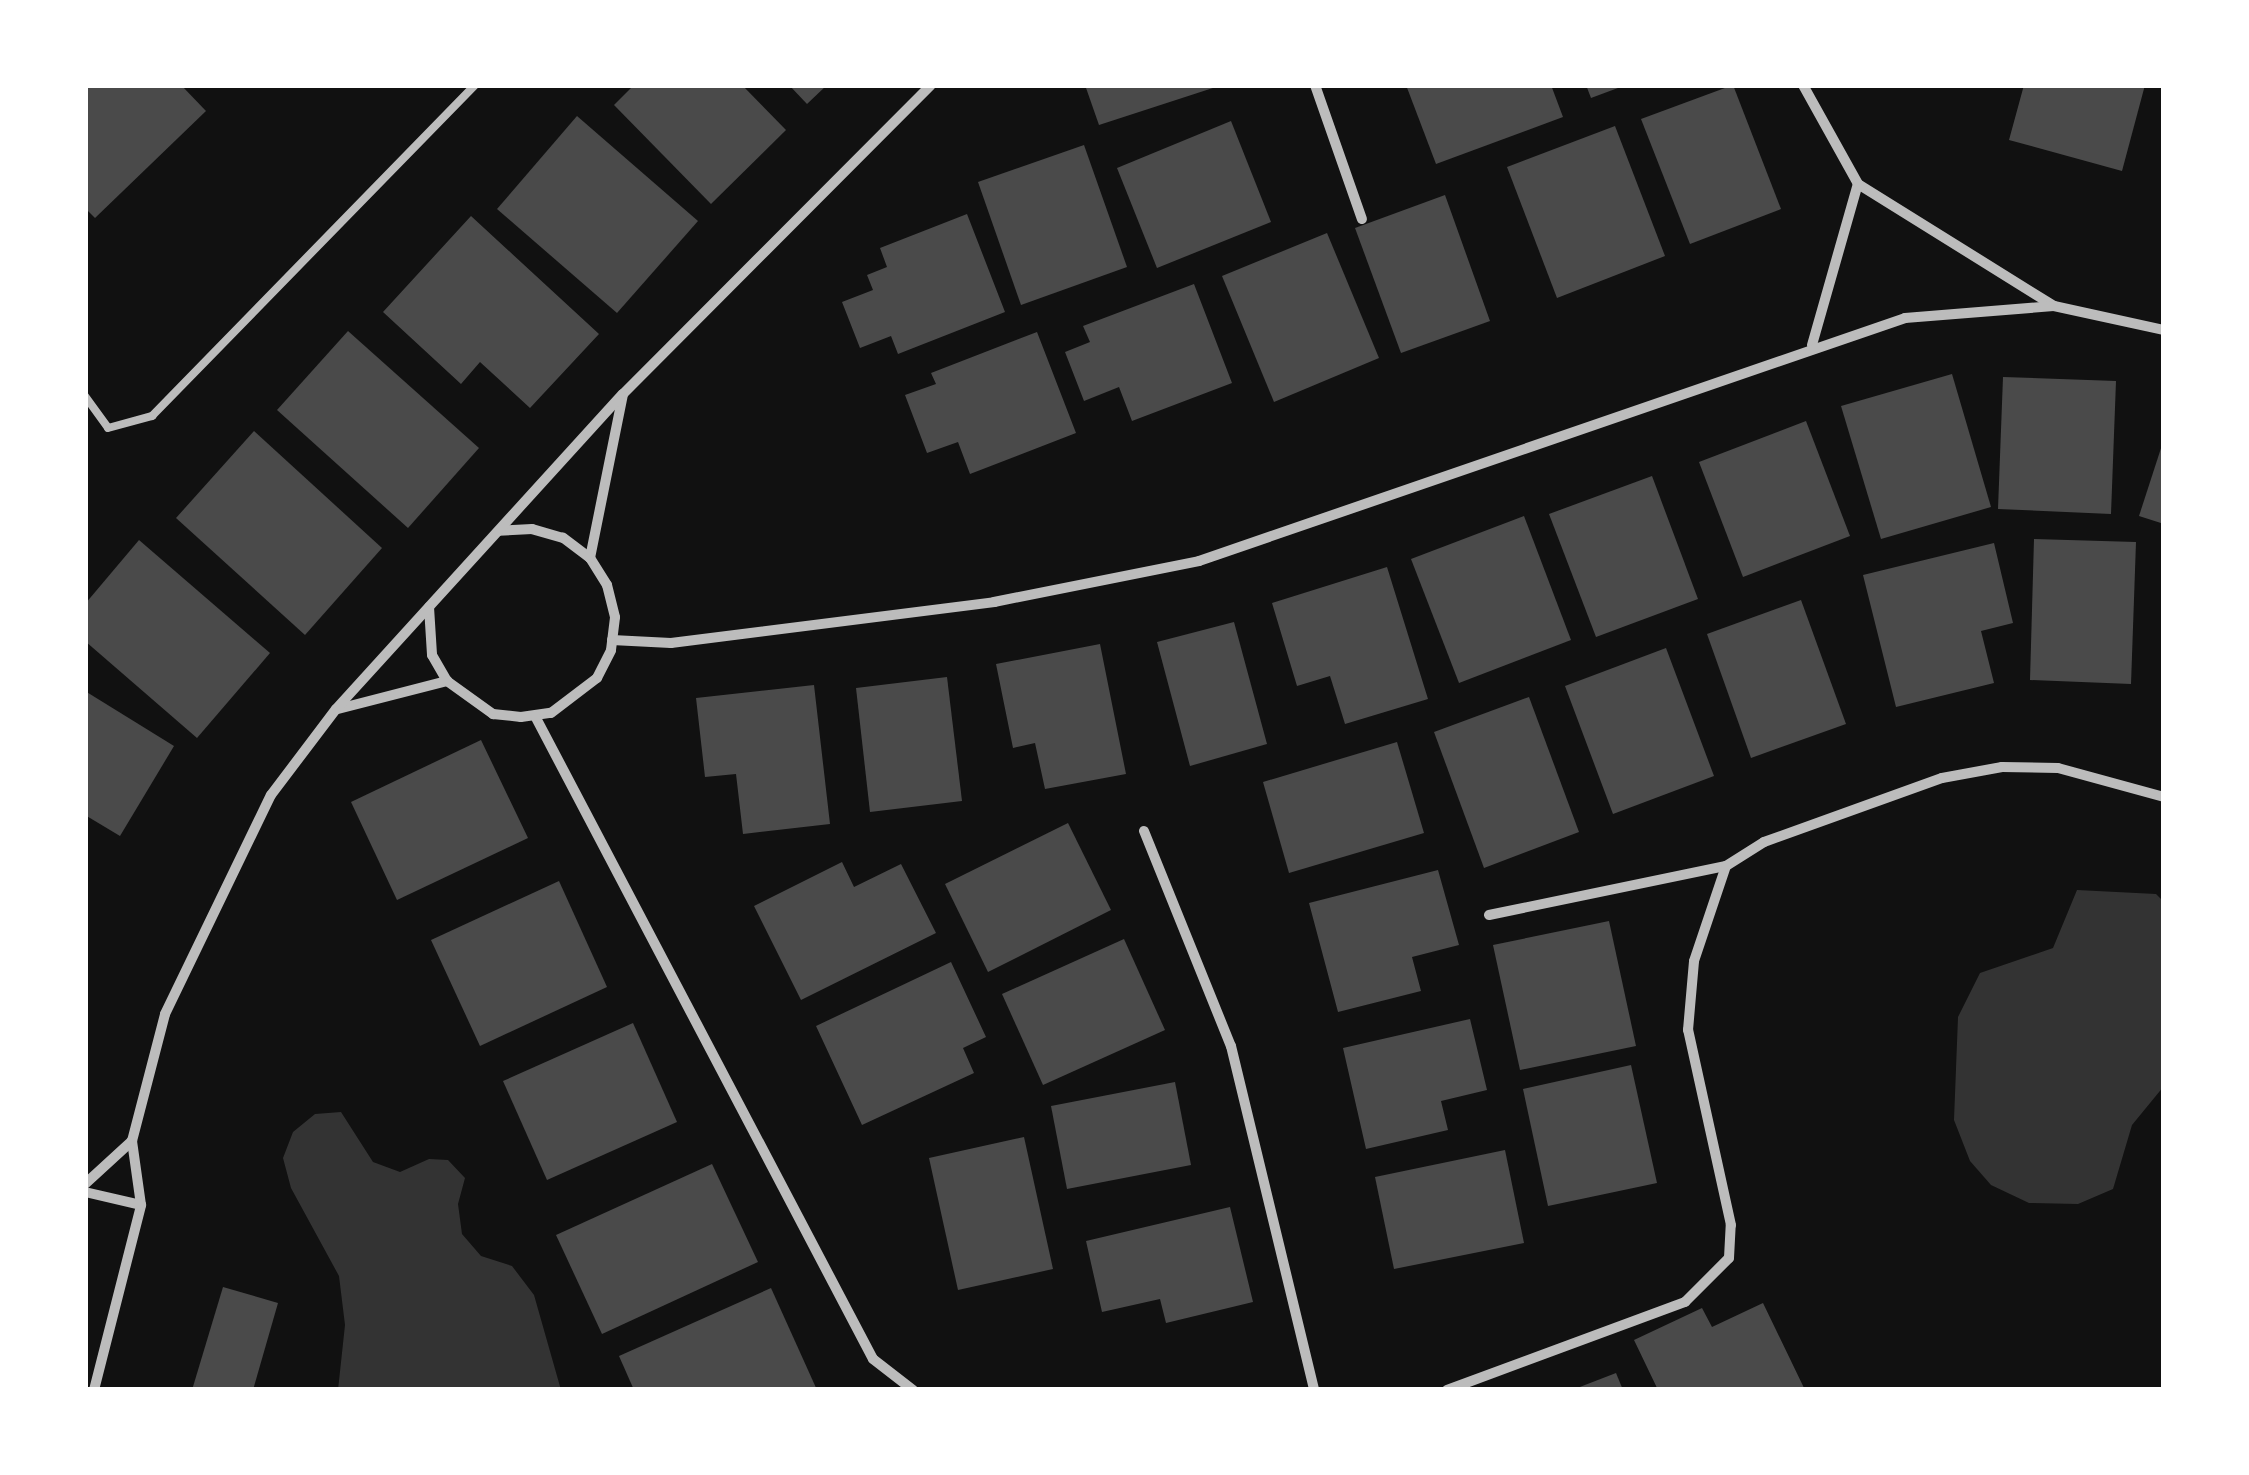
<!DOCTYPE html>
<html>
<head>
<meta charset="utf-8">
<style>
	body { margin:0 }
	#map { position:relative; width:2249px; height:1475px; overflow:hidden; background:#111; font-family:Poppins,sans-serif }
	div>[style] { position:absolute }
	.water>* { inset:0; background:#333 }
	.building>* { inset:0; background:#4a4a4a }
	.service>* { height:8px; margin:-4px; padding:0 4px; transform-origin:4px; border-radius:4px; background:#bcbcbc }
	.minor>* { height:10px; margin:-5px; padding:0 5px; transform-origin:5px; border-radius:5px; background:#bcbcbc }
	span { translate:-50% -50%; white-space:nowrap; text-align:center; line-height:1.15; -webkit-text-stroke:8px #fff; paint-order:stroke }
	.frame { position:absolute; inset:0; border:88px solid #fff; pointer-events:none }
</style>
</head>
<body>
<div id="map">
	<div class="water">
		<i style="clip-path:polygon(2077px 890px,2156px 894px,2164px 902px,2164px 1086px,2132px 1125px,2113px 1189px,2078px 1204px,2029px 1203px,1991px 1185px,1970px 1161px,1954px 1120px,1958px 1017px,1980px 973px,2053px 948px)"></i>
		<i style="clip-path:polygon(341px 1112px,373px 1162px,400px 1172px,429px 1159px,448px 1160px,465px 1178px,458px 1204px,462px 1234px,481px 1256px,512px 1266px,534px 1295px,561px 1390px,338px 1390px,345px 1325px,339px 1276px,291px 1188px,283px 1158px,293px 1132px,315px 1114px)"></i>
	</div>
	<div class="building">
		<i style="clip-path:polygon(85px 85px,181px 85px,206px 111px,95px 218px,85px 208px)"></i>
		<i style="clip-path:polygon(634px 85px,742px 85px,786px 130px,711px 204px,614px 105px)"></i>
		<i style="clip-path:polygon(789px 85px,827px 85px,807px 104px)"></i>
		<i style="clip-path:polygon(1085px 85px,1219px 85px,1219px 86px,1099px 125px)"></i>
		<i style="clip-path:polygon(1406px 85px,1551px 85px,1563px 117px,1436px 164px)"></i>
		<i style="clip-path:polygon(1586px 85px,1626px 85px,1591px 98px)"></i>
		<i style="clip-path:polygon(1733px 85px,1781px 209px,1690px 244px,1641px 119px)"></i>
		<i style="clip-path:polygon(2024px 85px,2145px 85px,2122px 171px,2009px 140px)"></i>
		<i style="clip-path:polygon(577px 116px,698px 221px,617px 313px,497px 209px)"></i>
		<i style="clip-path:polygon(1231px 121px,1271px 222px,1157px 268px,1117px 168px)"></i>
		<i style="clip-path:polygon(1615px 126px,1665px 256px,1557px 298px,1507px 167px)"></i>
		<i style="clip-path:polygon(1084px 145px,1127px 267px,1021px 305px,978px 182px)"></i>
		<i style="clip-path:polygon(1445px 195px,1490px 321px,1401px 353px,1355px 228px)"></i>
		<i style="clip-path:polygon(967px 214px,1005px 312px,898px 354px,891px 336px,860px 348px,842px 302px,873px 290px,867px 275px,887px 267px,880px 248px)"></i>
		<i style="clip-path:polygon(471px 216px,599px 334px,530px 408px,480px 362px,461px 384px,383px 312px)"></i>
		<i style="clip-path:polygon(1327px 233px,1379px 358px,1274px 402px,1222px 276px)"></i>
		<i style="clip-path:polygon(1194px 284px,1232px 383px,1132px 421px,1119px 387px,1084px 401px,1065px 352px,1090px 342px,1083px 326px)"></i>
		<i style="clip-path:polygon(348px 331px,479px 448px,408px 528px,277px 410px)"></i>
		<i style="clip-path:polygon(1037px 332px,1076px 433px,970px 474px,958px 442px,927px 453px,905px 395px,936px 384px,931px 373px)"></i>
		<i style="clip-path:polygon(1952px 374px,1991px 507px,1881px 539px,1841px 406px)"></i>
		<i style="clip-path:polygon(2003px 377px,2116px 381px,2111px 514px,1998px 509px)"></i>
		<i style="clip-path:polygon(1806px 421px,1850px 536px,1743px 577px,1699px 462px)"></i>
		<i style="clip-path:polygon(254px 431px,382px 548px,305px 635px,176px 518px)"></i>
		<i style="clip-path:polygon(2163px 442px,2164px 442px,2164px 524px,2139px 516px)"></i>
		<i style="clip-path:polygon(1652px 476px,1698px 599px,1596px 637px,1549px 514px)"></i>
		<i style="clip-path:polygon(1524px 516px,1571px 640px,1459px 683px,1411px 559px)"></i>
		<i style="clip-path:polygon(2034px 539px,2136px 542px,2131px 684px,2030px 680px)"></i>
		<i style="clip-path:polygon(139px 540px,270px 653px,197px 738px,85px 641px,85px 604px)"></i>
		<i style="clip-path:polygon(1994px 543px,2013px 623px,1981px 631px,1994px 683px,1896px 707px,1863px 575px)"></i>
		<i style="clip-path:polygon(1387px 567px,1428px 699px,1345px 724px,1330px 676px,1297px 686px,1272px 603px)"></i>
		<i style="clip-path:polygon(1801px 600px,1846px 724px,1751px 758px,1707px 634px)"></i>
		<i style="clip-path:polygon(1234px 622px,1267px 744px,1190px 766px,1157px 642px)"></i>
		<i style="clip-path:polygon(1100px 644px,1126px 774px,1045px 789px,1035px 743px,1013px 748px,996px 664px)"></i>
		<i style="clip-path:polygon(1666px 648px,1714px 776px,1613px 814px,1565px 686px)"></i>
		<i style="clip-path:polygon(947px 677px,962px 801px,870px 812px,856px 688px)"></i>
		<i style="clip-path:polygon(814px 685px,830px 824px,743px 834px,736px 774px,705px 777px,696px 698px)"></i>
		<i style="clip-path:polygon(85px 691px,174px 746px,120px 836px,85px 815px)"></i>
		<i style="clip-path:polygon(1529px 697px,1579px 832px,1484px 868px,1434px 732px)"></i>
		<i style="clip-path:polygon(481px 740px,528px 838px,397px 900px,351px 802px)"></i>
		<i style="clip-path:polygon(1397px 742px,1424px 833px,1289px 873px,1263px 782px)"></i>
		<i style="clip-path:polygon(1068px 823px,1111px 910px,988px 972px,945px 884px)"></i>
		<i style="clip-path:polygon(842px 862px,854px 887px,901px 864px,936px 933px,801px 1000px,754px 906px)"></i>
		<i style="clip-path:polygon(1438px 870px,1459px 945px,1412px 957px,1421px 991px,1338px 1012px,1309px 903px)"></i>
		<i style="clip-path:polygon(559px 881px,607px 987px,480px 1046px,431px 940px)"></i>
		<i style="clip-path:polygon(1609px 921px,1636px 1046px,1520px 1070px,1493px 945px)"></i>
		<i style="clip-path:polygon(1124px 939px,1165px 1030px,1043px 1085px,1002px 994px)"></i>
		<i style="clip-path:polygon(951px 962px,986px 1037px,963px 1048px,974px 1073px,862px 1125px,816px 1026px)"></i>
		<i style="clip-path:polygon(1470px 1019px,1487px 1090px,1441px 1101px,1448px 1130px,1366px 1149px,1343px 1048px)"></i>
		<i style="clip-path:polygon(633px 1023px,677px 1122px,547px 1180px,503px 1081px)"></i>
		<i style="clip-path:polygon(1631px 1065px,1657px 1183px,1548px 1206px,1523px 1089px)"></i>
		<i style="clip-path:polygon(1175px 1082px,1191px 1165px,1067px 1189px,1051px 1106px)"></i>
		<i style="clip-path:polygon(1024px 1137px,1053px 1269px,958px 1290px,929px 1158px)"></i>
		<i style="clip-path:polygon(1505px 1150px,1524px 1243px,1394px 1269px,1375px 1177px)"></i>
		<i style="clip-path:polygon(712px 1164px,758px 1262px,602px 1334px,556px 1235px)"></i>
		<i style="clip-path:polygon(1230px 1207px,1253px 1302px,1166px 1323px,1160px 1299px,1102px 1312px,1086px 1241px)"></i>
		<i style="clip-path:polygon(223px 1287px,278px 1303px,253px 1390px,192px 1390px)"></i>
		<i style="clip-path:polygon(771px 1288px,817px 1390px,634px 1390px,619px 1356px)"></i>
		<i style="clip-path:polygon(1763px 1303px,1805px 1390px,1658px 1390px,1634px 1340px,1702px 1308px,1712px 1327px)"></i>
		<i style="clip-path:polygon(1616px 1373px,1623px 1390px,1572px 1390px)"></i>
	</div>
	<div class="service">
		<i style="left:85px;top:396px;width:39px;rotate:54deg"></i>
		<i style="left:108px;top:428px;width:46px;rotate:-15.3deg"></i>
		<i style="left:152px;top:416px;width:462px;rotate:-45.7deg"></i>
	</div>
	<div class="minor">
		<i style="left:1315px;top:85px;width:142px;rotate:70.7deg"></i>
		<i style="left:1803px;top:85px;width:113px;rotate:60.9deg"></i>
		<i style="left:1858px;top:184px;width:231px;rotate:31.9deg"></i>
		<i style="left:1812px;top:345px;width:167px;rotate:-74.1deg"></i>
		<i style="left:590px;top:558px;width:166px;rotate:-78.6deg"></i>
		<i style="left:429px;top:607px;width:48px;rotate:86.4deg"></i>
		<i style="left:432px;top:655px;width:30px;rotate:60deg"></i>
		<i style="left:612px;top:640px;width:59px;rotate:2.9deg"></i>
		<i style="left:671px;top:643px;width:326px;rotate:-7.2deg"></i>
		<i style="left:994px;top:602px;width:209px;rotate:-11.3deg"></i>
		<i style="left:1199px;top:561px;width:747px;rotate:-18.99deg"></i>
		<i style="left:1905px;top:318px;width:149px;rotate:-4.6deg"></i>
		<i style="left:2054px;top:306px;width:113px;rotate:12.3deg"></i>
		<i style="left:338px;top:709px;width:113px;rotate:-14.4deg"></i>
		<i style="left:447px;top:681px;width:57px;rotate:35.7deg"></i>
		<i style="left:493px;top:714px;width:28px;rotate:6deg"></i>
		<i style="left:521px;top:717px;width:30px;rotate:-8deg"></i>
		<i style="left:551px;top:713px;width:58px;rotate:-37.3deg"></i>
		<i style="left:597px;top:678px;width:31px;rotate:-63deg"></i>
		<i style="left:611px;top:650px;width:33px;rotate:-83deg"></i>
		<i style="left:615px;top:617px;width:33px;rotate:-104deg"></i>
		<i style="left:607px;top:585px;width:32px;rotate:-122deg"></i>
		<i style="left:590px;top:558px;width:34px;rotate:-143deg"></i>
		<i style="left:563px;top:538px;width:32px;rotate:-164deg"></i>
		<i style="left:532px;top:529px;width:33px;rotate:177deg"></i>
		<i style="left:535px;top:716px;width:726px;rotate:62.27deg"></i>
		<i style="left:873px;top:1359px;width:51px;rotate:37.8deg"></i>
		<i style="left:1144px;top:831px;width:232px;rotate:68deg"></i>
		<i style="left:1231px;top:1046px;width:354px;rotate:76.4deg"></i>
		<i style="left:1489px;top:915px;width:242px;rotate:-11.7deg"></i>
		<i style="left:85px;top:1184px;width:64px;rotate:-42.5deg"></i>
		<i style="left:85px;top:1192px;width:57px;rotate:13.1deg"></i>
		<i style="left:94px;top:1390px;width:191px;rotate:-75.7deg"></i>
		<i style="left:141px;top:1205px;width:65px;rotate:-98deg"></i>
		<i style="left:132px;top:1141px;width:131px;rotate:-75.4deg"></i>
		<i style="left:165px;top:1014px;width:243px;rotate:-64.2deg"></i>
		<i style="left:271px;top:795px;width:108px;rotate:-52.9deg"></i>
		<i style="left:336px;top:709px;width:426px;rotate:-47.7deg"></i>
		<i style="left:623px;top:394px;width:436px;rotate:-45.1deg"></i>
		<i style="left:1447px;top:1390px;width:254px;rotate:-20.3deg"></i>
		<i style="left:1685px;top:1302px;width:62px;rotate:-45deg"></i>
		<i style="left:1729px;top:1258px;width:33px;rotate:-87deg"></i>
		<i style="left:1731px;top:1225px;width:200px;rotate:-102.4deg"></i>
		<i style="left:1688px;top:1030px;width:69px;rotate:-85deg"></i>
		<i style="left:1694px;top:961px;width:100px;rotate:-71.4deg"></i>
		<i style="left:1726px;top:866px;width:45px;rotate:-32.3deg"></i>
		<i style="left:1764px;top:842px;width:189px;rotate:-19.8deg"></i>
		<i style="left:1942px;top:778px;width:61px;rotate:-10.4deg"></i>
		<i style="left:2002px;top:767px;width:56px;rotate:1deg"></i>
		<i style="left:2058px;top:768px;width:110px;rotate:15.3deg"></i>
	</div>
	<div class="frame"></div>
</div>
</body>
</html>
